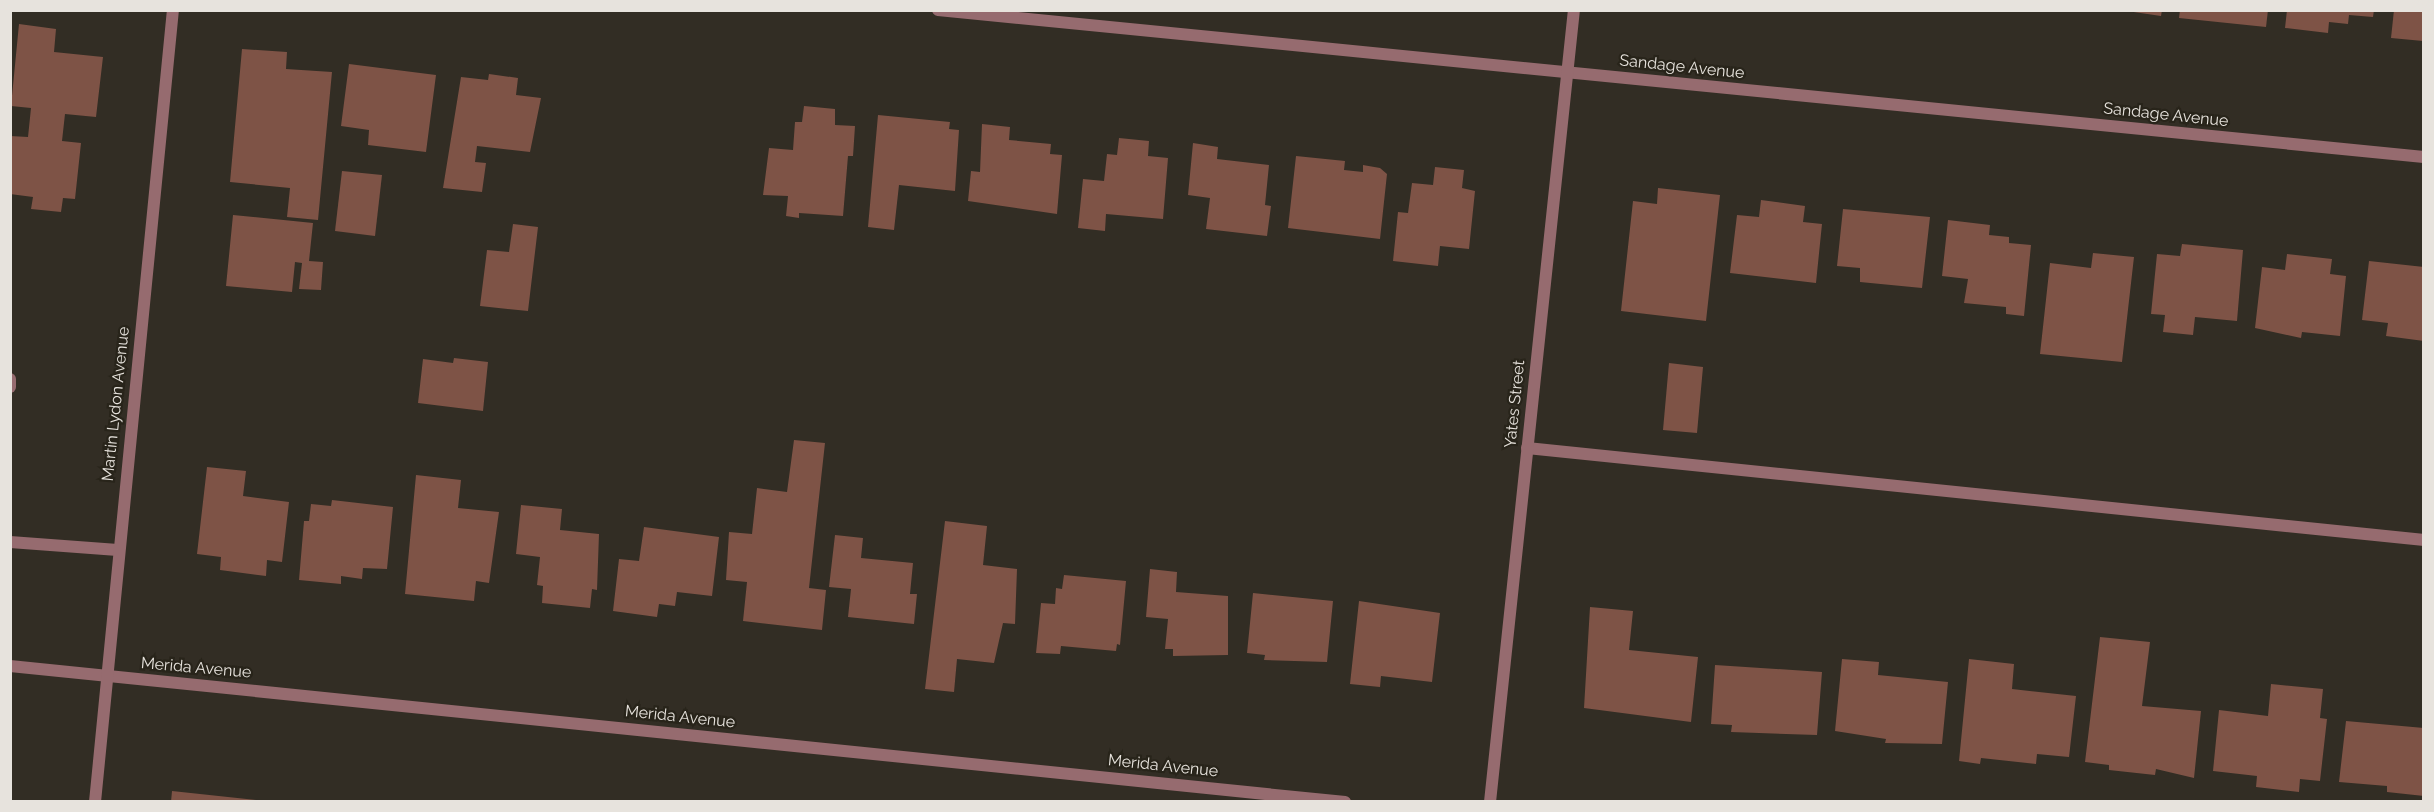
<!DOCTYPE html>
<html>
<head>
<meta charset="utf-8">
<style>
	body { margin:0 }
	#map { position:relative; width:2434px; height:812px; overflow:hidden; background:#322d24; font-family:Raleway,sans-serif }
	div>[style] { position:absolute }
	.building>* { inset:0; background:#7e5346 }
	.lane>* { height:12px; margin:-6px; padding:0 6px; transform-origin:6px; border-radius:6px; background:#966b6f }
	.street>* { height:12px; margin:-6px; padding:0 6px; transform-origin:6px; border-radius:6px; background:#966b6f }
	span { translate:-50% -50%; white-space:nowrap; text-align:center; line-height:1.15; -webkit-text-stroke:4.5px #28241a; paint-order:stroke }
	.street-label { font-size:16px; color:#e7e3dd }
	.frame { position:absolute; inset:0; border:12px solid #e7e3dd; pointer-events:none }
</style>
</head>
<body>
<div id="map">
	<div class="building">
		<i style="clip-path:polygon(2120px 10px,2162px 10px,2161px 16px)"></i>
		<i style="clip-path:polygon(2180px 10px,2268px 10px,2266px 27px,2179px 18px)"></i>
		<i style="clip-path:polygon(2287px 10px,2374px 10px,2373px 17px,2349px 15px,2348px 24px,2329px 22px,2328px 33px,2285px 28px)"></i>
		<i style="clip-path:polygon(2394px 10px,2424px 10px,2423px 41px,2391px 38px)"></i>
		<i style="clip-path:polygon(19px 24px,56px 29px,54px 52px,103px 57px,96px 117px,65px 114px,62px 141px,81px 143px,75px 199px,63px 198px,61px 212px,31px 209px,33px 197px,10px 194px,10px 136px,28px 137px,31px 108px,11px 106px)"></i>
		<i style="clip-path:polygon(242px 49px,287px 52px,286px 69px,332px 72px,318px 220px,287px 217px,290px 188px,230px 182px)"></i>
		<i style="clip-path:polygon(349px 64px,436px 75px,426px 152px,368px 145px,369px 130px,341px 126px)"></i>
		<i style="clip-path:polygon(489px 74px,518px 78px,516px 95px,541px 98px,530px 152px,477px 146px,475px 162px,486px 163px,482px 192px,443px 188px,461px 77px,488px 80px)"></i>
		<i style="clip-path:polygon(804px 106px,835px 109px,835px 125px,855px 126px,853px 156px,848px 156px,843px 216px,799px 213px,799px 218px,786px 216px,788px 196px,763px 195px,769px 148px,793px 150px,795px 122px,802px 122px)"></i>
		<i style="clip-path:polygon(878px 115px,950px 122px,949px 129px,959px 130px,955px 191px,899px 185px,894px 230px,868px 227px)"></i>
		<i style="clip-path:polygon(982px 124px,1010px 127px,1009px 140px,1051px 144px,1050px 154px,1062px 155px,1057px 214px,968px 201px,971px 171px,980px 172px)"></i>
		<i style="clip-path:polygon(1119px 138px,1149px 141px,1148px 156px,1168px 158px,1163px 219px,1106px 214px,1105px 231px,1078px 228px,1083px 179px,1104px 181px,1107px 154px,1117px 155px)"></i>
		<i style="clip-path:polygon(1193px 143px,1218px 147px,1217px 159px,1269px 165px,1265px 205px,1271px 206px,1267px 236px,1206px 229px,1210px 198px,1188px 195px)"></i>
		<i style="clip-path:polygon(1296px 156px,1345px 161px,1344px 170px,1363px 172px,1363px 165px,1380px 168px,1387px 174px,1380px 239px,1288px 228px)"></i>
		<i style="clip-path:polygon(1435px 167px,1464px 170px,1462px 188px,1475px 191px,1469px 249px,1440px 246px,1438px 266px,1393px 261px,1398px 212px,1408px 213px,1412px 183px,1433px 185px)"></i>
		<i style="clip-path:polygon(342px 171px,382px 175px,375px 236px,335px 231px)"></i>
		<i style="clip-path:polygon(1658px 188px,1720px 195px,1706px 321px,1621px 311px,1633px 201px,1657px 204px)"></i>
		<i style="clip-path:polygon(1761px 200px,1805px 206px,1803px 222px,1822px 224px,1816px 283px,1730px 273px,1737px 215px,1759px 217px)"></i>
		<i style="clip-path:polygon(1843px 209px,1930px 217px,1922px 288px,1860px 282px,1860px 268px,1837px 266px)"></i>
		<i style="clip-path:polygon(233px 215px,313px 223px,309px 261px,323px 262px,321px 290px,299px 289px,302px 263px,295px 262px,292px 292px,226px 286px)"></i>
		<i style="clip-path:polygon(1948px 220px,1990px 225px,1989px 235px,2009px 237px,2009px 243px,2031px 245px,2024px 316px,2006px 314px,2006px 307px,1964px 303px,1968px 279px,1942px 276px)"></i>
		<i style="clip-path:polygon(513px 224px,538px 227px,528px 311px,480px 306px,487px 250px,509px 252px)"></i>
		<i style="clip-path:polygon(2182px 244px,2243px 250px,2237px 321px,2195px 317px,2193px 335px,2163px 332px,2165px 315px,2151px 314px,2157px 254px,2180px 256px)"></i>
		<i style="clip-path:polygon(2093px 253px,2134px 257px,2122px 362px,2040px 354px,2050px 263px,2091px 268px)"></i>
		<i style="clip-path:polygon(2287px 254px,2332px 259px,2330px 274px,2346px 276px,2340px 336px,2302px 332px,2301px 338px,2255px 328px,2262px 267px,2285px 270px)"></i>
		<i style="clip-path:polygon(2369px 261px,2424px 267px,2424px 341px,2386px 336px,2388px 323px,2362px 320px)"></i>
		<i style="clip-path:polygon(454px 358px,488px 362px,483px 411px,418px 403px,423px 359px,453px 363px)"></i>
		<i style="clip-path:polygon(1669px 363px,1703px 367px,1697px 433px,1663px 430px)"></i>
		<i style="clip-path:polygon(794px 440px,825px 443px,809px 588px,826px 590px,822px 630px,743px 621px,747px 582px,726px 580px,729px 532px,752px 534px,757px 488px,787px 492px)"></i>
		<i style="clip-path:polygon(207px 467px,246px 471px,243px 496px,289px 502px,282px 562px,267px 560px,266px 576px,220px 570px,221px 557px,197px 554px)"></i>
		<i style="clip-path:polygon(416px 475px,461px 480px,458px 508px,499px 512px,489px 583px,476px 581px,474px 601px,405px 594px)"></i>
		<i style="clip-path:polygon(332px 500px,393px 507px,387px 569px,363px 568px,362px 579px,341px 576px,341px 584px,299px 580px,304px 521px,309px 521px,311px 504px,331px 506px)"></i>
		<i style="clip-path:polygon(521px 505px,562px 509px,560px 530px,599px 534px,597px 590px,592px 589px,590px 608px,542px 603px,543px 586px,537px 585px,540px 557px,516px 554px)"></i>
		<i style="clip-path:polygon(945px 521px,987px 526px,983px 565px,1017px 569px,1015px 624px,1003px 623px,994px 663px,957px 659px,954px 692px,925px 689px)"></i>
		<i style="clip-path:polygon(644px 527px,719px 537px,712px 596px,677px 592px,675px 606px,659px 604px,657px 617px,613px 611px,619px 559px,639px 561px)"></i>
		<i style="clip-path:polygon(835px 535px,863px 538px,861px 558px,913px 563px,910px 594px,917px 594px,914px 624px,848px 617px,851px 589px,829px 587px)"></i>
		<i style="clip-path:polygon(1150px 569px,1177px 572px,1176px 592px,1228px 596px,1228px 655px,1173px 656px,1173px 649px,1165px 649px,1168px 619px,1146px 617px)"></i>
		<i style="clip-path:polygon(1064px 575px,1126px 581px,1120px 645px,1117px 644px,1116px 651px,1061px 646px,1060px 654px,1036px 653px,1041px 603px,1055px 604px,1056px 588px,1062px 589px)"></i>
		<i style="clip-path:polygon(1253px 593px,1333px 601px,1327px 662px,1264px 660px,1265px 655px,1247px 653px)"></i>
		<i style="clip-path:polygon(1359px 601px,1440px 613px,1432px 682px,1381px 676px,1380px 687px,1350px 684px)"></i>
		<i style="clip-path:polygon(1590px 607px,1633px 611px,1629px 650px,1698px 657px,1691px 722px,1584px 708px)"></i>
		<i style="clip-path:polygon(2100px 637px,2150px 642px,2142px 706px,2201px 711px,2194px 778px,2156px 769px,2155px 775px,2109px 770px,2109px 765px,2085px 762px)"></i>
		<i style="clip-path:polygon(1842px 659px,1879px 662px,1878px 675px,1948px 682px,1942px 744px,1885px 743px,1886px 739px,1835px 731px)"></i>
		<i style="clip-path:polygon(1969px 659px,2014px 664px,2012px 689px,2076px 696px,2069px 757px,2037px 754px,2036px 764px,1981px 758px,1980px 764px,1959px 761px)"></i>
		<i style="clip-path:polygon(1715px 665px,1822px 672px,1817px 735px,1731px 732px,1732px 725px,1711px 724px)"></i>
		<i style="clip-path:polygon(2271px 684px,2323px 689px,2320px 718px,2327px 719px,2320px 781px,2300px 779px,2299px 792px,2256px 787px,2257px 776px,2213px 771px,2219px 710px,2268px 716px)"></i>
		<i style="clip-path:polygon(2346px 721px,2424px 728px,2424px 796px,2387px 792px,2387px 786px,2339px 782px)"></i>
		<i style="clip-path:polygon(172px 791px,256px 800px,256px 802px,171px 802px)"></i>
	</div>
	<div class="lane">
		<i style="left:10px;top:379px;width:8px;rotate:90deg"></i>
		<i style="left:1527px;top:448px;width:902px;rotate:5.86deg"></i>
		<i style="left:10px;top:542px;width:108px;rotate:4.2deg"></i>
	</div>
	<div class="street">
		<i style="left:938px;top:10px;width:1493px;rotate:5.65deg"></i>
		<i style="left:10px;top:666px;width:1342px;rotate:5.82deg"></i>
		<i style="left:95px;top:802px;width:796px;rotate:-84.38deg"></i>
		<i style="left:1490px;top:802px;width:796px;rotate:-83.95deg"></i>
	</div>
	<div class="street-label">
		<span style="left:1682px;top:67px;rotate:6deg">Sandage Avenue</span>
		<span style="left:2166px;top:115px;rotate:6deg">Sandage Avenue</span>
		<span style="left:116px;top:404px;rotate:-84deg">Martin Lydon Avenue</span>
		<span style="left:1515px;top:404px;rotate:-84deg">Yates Street</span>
		<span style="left:196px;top:668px;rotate:5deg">Merida Avenue</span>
		<span style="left:680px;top:717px;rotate:6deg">Merida Avenue</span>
		<span style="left:1163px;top:766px;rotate:6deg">Merida Avenue</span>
	</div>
	<div class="frame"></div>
</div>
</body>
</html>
